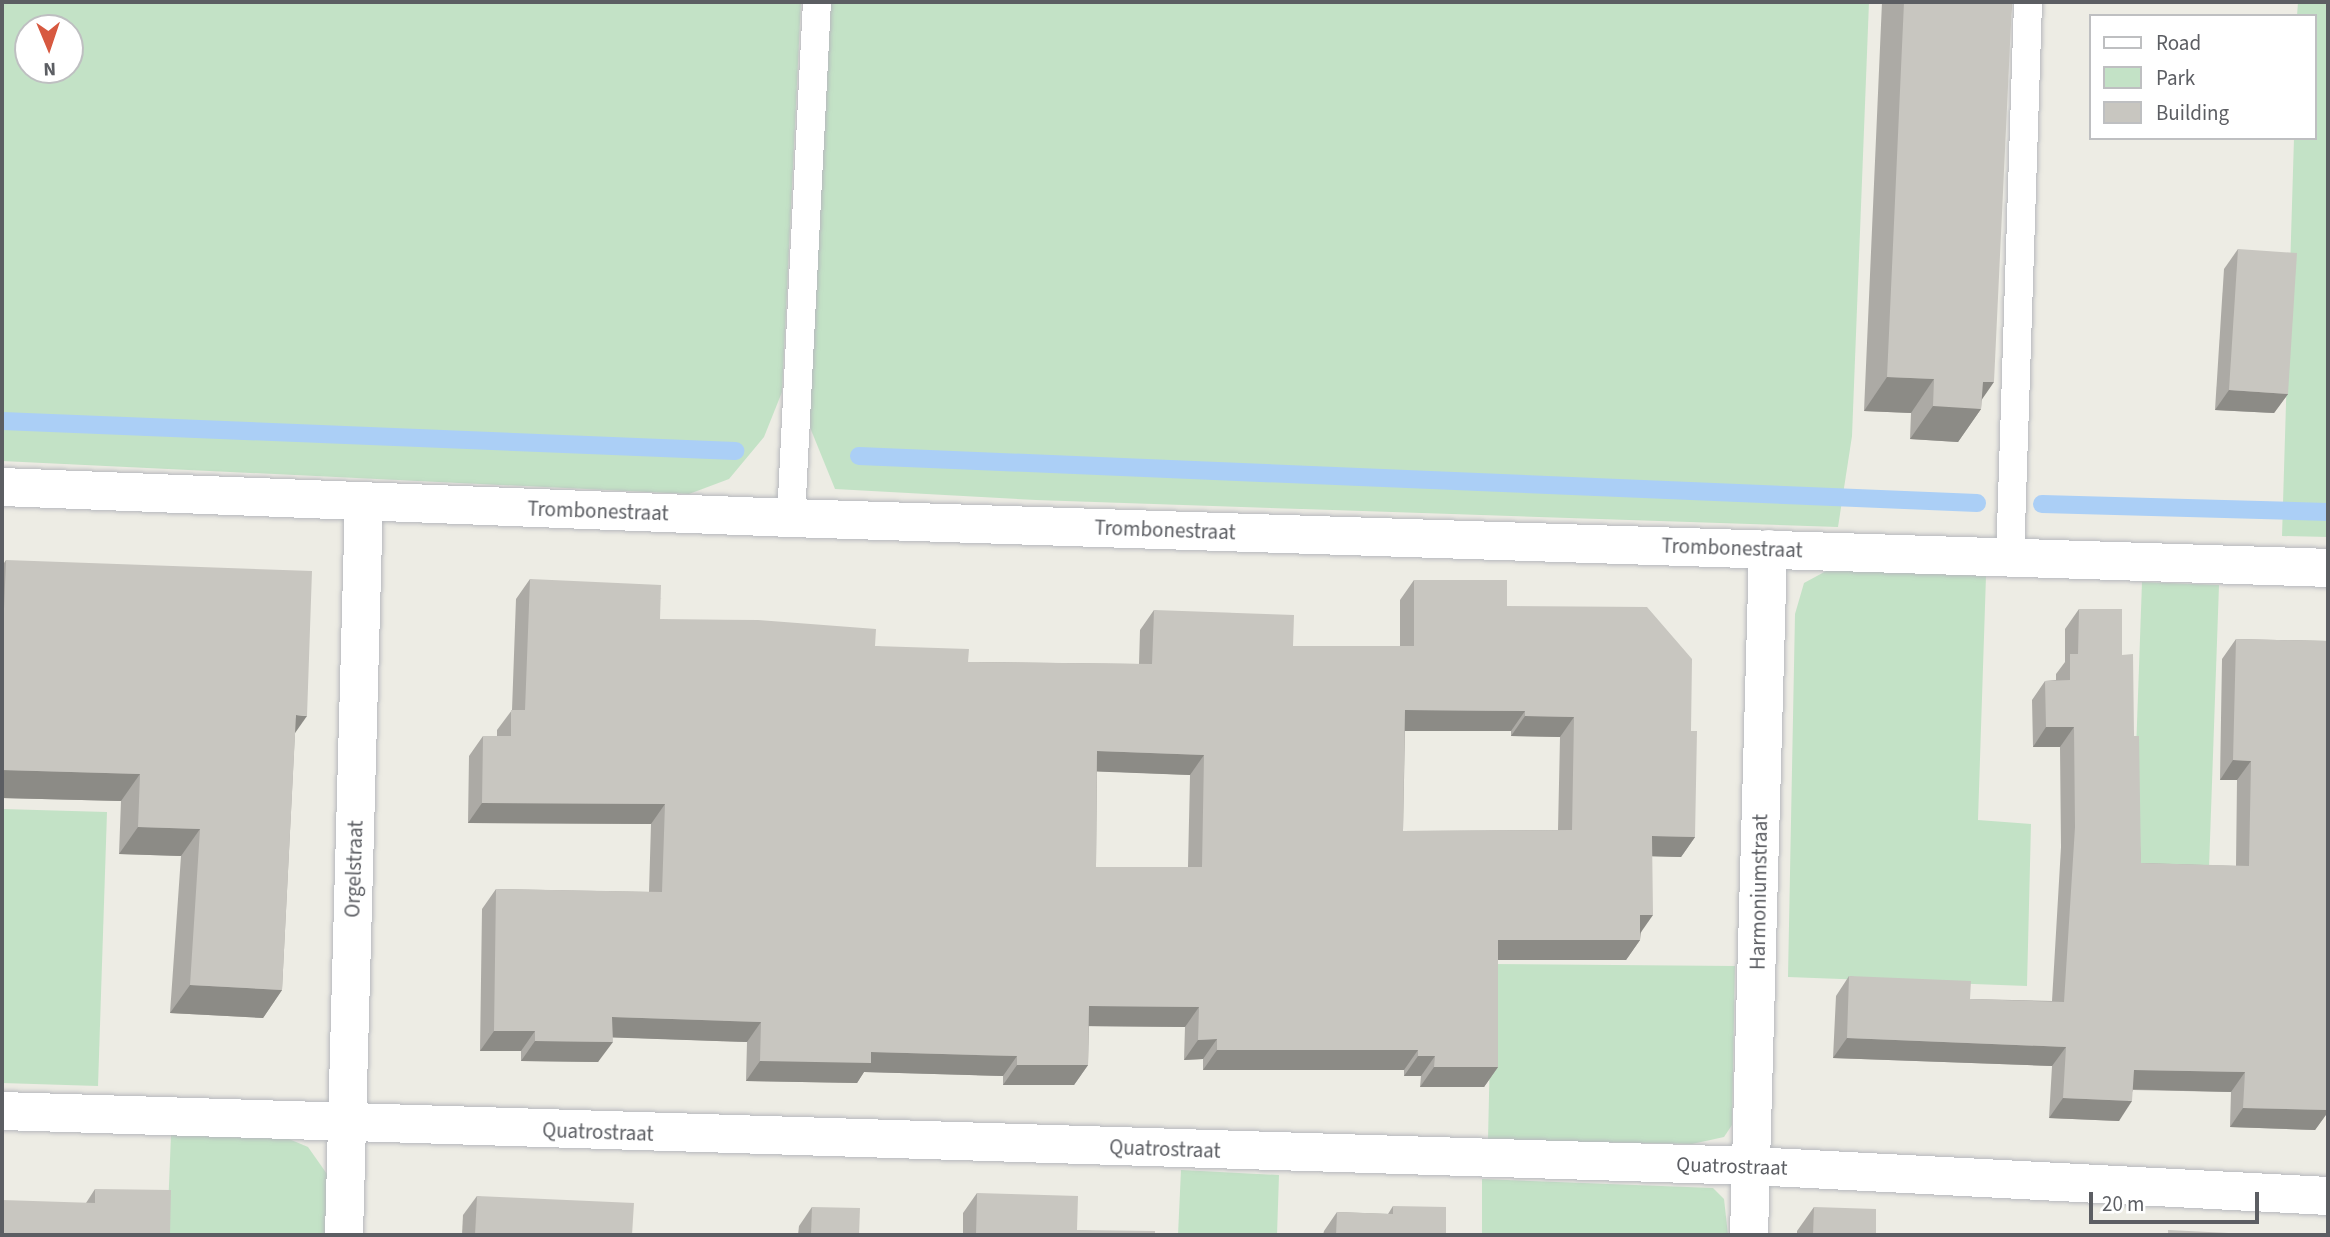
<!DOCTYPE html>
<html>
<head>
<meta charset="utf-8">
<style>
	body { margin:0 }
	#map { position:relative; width:2330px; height:1237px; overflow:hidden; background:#edece4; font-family:"Source Sans 3",sans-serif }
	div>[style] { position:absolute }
	.green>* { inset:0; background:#c3e2c6 }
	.stream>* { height:18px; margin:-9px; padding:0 9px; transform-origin:9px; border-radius:9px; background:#abcff6 }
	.roads { filter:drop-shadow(0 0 2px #b6b8bd) drop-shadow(0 0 2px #b6b8bd) }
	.service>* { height:28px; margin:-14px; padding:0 14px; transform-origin:14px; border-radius:14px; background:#fff }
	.minor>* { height:38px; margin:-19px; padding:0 19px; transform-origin:19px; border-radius:19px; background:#fff }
	.wall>* { inset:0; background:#acaaa5 }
	.shaded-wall>* { inset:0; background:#8c8b86 }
	.building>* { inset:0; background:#c8c6c0 }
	span { translate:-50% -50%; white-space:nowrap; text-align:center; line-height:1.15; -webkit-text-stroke:6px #fff; paint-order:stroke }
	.street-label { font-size:21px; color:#5c5e63 }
	.frame { position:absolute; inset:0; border:4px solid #5c5e63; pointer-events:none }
	.legend { position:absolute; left:2089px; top:14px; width:228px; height:126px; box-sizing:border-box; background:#fff; border:2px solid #bebfc1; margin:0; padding:9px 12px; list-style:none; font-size:21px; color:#5c5e63 }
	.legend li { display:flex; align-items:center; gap:14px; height:35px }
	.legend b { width:35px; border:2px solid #bebfc1 }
	.north { position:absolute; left:14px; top:14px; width:70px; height:70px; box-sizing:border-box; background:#fff; border:2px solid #bebfc1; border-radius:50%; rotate:178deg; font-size:19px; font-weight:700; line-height:28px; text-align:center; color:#5c5e63 }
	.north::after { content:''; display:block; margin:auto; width:24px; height:32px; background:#d75940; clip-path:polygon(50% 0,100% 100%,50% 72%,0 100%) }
	.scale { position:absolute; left:2089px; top:1192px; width:170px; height:32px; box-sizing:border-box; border:4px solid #5c5e63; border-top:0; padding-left:9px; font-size:21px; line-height:24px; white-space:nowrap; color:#5c5e63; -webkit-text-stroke:5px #fff; paint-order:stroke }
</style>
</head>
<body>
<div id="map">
	<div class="green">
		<i style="clip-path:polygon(evenodd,2px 2px,801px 2px,782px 392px,764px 437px,729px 479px,689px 494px,2px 461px,2px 2px,70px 28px,70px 70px,28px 70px,28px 28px,70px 28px)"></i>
		<i style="clip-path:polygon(831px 2px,1869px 2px,1852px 436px,1838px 527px,1036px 500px,835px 489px,809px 425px)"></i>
		<i style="clip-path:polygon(2298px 2px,2328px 2px,2328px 537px,2282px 536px,2294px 138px,2314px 138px,2314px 16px,2297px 16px)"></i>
		<i style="clip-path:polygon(1828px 570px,1986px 576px,1978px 820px,2031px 824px,2027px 986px,1788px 977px,1795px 614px,1804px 583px)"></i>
		<i style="clip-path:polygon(2142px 582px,2219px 585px,2209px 868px,2132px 865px)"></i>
		<i style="clip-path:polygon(2px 809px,107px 812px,98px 1086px,2px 1083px)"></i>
		<i style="clip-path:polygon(1492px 964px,1735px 966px,1732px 1125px,1724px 1137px,1692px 1144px,1488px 1140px)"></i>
		<i style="clip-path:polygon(171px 1135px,289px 1139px,308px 1147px,327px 1174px,325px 1235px,167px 1235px)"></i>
		<i style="clip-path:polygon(1181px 1170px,1279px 1175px,1277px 1235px,1178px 1235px)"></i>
		<i style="clip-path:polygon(1482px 1179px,1713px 1188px,1724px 1199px,1728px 1235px,1482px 1235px)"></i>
	</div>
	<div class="stream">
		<i style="left:2px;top:421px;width:734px;rotate:2.34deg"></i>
		<i style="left:859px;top:456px;width:1119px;rotate:2.41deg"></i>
		<i style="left:2042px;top:504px;width:286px;rotate:1.6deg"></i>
	</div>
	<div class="roads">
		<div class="service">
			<i style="left:791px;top:518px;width:517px;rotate:-87.12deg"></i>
			<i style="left:2010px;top:560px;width:558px;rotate:-88.15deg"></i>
		</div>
		<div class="minor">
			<i style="left:2px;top:487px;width:790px;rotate:2.25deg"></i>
			<i style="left:791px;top:518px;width:1538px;rotate:1.86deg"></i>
			<i style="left:2px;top:1111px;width:1751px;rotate:1.8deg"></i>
			<i style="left:1752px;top:1166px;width:577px;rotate:2.98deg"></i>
			<i style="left:344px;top:1235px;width:733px;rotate:-88.44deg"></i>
			<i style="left:1749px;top:1235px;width:686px;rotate:-88.41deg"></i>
		</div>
	</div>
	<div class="wall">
		<i style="clip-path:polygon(1882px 2px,2012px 2px,1981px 409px,1958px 442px,1910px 439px,1911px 413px,1864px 411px)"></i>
		<i style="clip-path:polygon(2238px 249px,2288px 394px,2274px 413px,2215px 410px,2224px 269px)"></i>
		<i style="clip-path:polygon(6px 560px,295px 732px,282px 990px,263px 1018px,170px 1013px,181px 856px,119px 854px,121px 801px,2px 798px,2px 566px)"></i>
		<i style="clip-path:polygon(evenodd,530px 579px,660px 619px,875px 646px,968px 662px,1139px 664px,1140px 630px,1154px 610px,1293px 646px,1400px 646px,1400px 600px,1414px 580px,1507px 606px,1691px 731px,1695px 837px,1681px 857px,1652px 856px,1640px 940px,1626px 960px,1498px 960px,1498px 1067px,1484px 1087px,1420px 1087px,1421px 1076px,1404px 1076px,1404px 1070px,1203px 1070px,1203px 1059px,1184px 1060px,1185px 1027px,1089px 1026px,1088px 1065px,1074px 1085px,1003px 1085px,1003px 1076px,864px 1072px,857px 1083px,746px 1081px,747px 1042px,612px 1037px,598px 1062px,521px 1061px,521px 1051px,480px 1051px,482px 909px,496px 889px,649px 892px,651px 824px,468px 823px,469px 756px,483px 736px,497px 736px,497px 730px,512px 710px,516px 599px,530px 579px,1405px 731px,1511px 731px,1511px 736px,1560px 737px,1558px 830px,1403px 831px,1405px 731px,530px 579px,1097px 771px,1190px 775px,1188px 867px,1096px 867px,1097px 771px)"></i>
		<i style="clip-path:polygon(2079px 609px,2122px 655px,2134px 736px,2141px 863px,2236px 866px,2237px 780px,2220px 780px,2222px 659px,2236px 639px,2328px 641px,2328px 1112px,2315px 1130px,2230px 1127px,2231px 1092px,2133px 1090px,2119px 1121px,2049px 1118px,2052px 1066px,1833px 1058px,1836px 996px,1849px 976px,1970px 999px,2052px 1001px,2061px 847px,2060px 747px,2033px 747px,2032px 700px,2045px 681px,2056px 680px,2056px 674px,2065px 662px,2065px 629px)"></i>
		<i style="clip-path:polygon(95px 1189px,170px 1235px,86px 1203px)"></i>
		<i style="clip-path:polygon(977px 1193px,1077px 1230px,1155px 1235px,963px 1235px,963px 1213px)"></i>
		<i style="clip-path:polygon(477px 1196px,632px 1235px,462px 1235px,463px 1215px)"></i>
		<i style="clip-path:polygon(1393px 1206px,1446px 1235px,1323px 1235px,1324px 1231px,1337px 1212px,1388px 1214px)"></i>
		<i style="clip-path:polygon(812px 1207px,859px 1235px,798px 1235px,799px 1226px)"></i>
		<i style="clip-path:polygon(1814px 1207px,1876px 1233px,1956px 1235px,1797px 1235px,1797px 1231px)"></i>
	</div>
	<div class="shaded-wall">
		<i style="clip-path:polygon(1887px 377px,1934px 379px,1911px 413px,1864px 411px)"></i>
		<i style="clip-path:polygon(1983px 382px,1994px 382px,1976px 408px,1981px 409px,1958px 442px,1910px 439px,1933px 406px)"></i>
		<i style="clip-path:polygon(2229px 390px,2288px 394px,2274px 413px,2215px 410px)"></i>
		<i style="clip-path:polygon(1405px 710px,1525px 711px,1511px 731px,1391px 731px)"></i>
		<i style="clip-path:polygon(296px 715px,307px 716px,288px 743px)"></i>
		<i style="clip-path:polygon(1525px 716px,1574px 717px,1560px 737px,1511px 736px)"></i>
		<i style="clip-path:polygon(2046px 727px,2074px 727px,2060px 747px,2033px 747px)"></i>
		<i style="clip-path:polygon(1097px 751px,1204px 755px,1190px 775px,1083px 771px)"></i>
		<i style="clip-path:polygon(2233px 760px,2251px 761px,2237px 780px,2220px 780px)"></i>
		<i style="clip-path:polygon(2px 770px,140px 774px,121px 801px,2px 798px)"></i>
		<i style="clip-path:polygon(482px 803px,665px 804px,651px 824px,468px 823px)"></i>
		<i style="clip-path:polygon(138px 827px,200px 829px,181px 856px,119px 854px)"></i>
		<i style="clip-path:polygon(1652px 836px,1695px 837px,1681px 857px,1638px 856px)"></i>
		<i style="clip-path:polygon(1640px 915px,1653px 915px,1639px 935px)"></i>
		<i style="clip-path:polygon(1498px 940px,1640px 940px,1626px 960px,1484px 960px)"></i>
		<i style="clip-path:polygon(190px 985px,282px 990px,263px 1018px,170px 1013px)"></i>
		<i style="clip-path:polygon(1089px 1006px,1199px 1007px,1185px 1027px,1075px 1026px)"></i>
		<i style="clip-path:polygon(612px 1017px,761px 1022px,747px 1042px,598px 1037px)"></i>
		<i style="clip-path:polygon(494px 1031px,535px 1031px,521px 1051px,480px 1051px)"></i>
		<i style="clip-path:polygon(1847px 1038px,2066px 1047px,2052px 1066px,1833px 1058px)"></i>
		<i style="clip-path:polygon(1217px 1039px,1203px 1059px,1184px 1060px,1198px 1040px)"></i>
		<i style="clip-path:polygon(535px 1041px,613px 1042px,598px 1062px,521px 1061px)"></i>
		<i style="clip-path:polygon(1217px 1050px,1418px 1050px,1404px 1070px,1203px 1070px)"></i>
		<i style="clip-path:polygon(871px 1052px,1017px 1056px,1003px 1076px,864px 1072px,857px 1083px,746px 1081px,760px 1061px)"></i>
		<i style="clip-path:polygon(1418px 1056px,1435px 1056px,1421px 1076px,1404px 1076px)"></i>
		<i style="clip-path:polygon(1017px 1065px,1088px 1065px,1074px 1085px,1003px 1085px)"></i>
		<i style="clip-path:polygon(1434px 1067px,1498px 1067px,1484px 1087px,1420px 1087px)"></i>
		<i style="clip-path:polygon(2134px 1070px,2245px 1072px,2231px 1092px,2121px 1089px)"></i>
		<i style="clip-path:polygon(2063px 1098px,2132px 1101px,2119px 1121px,2049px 1118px)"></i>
		<i style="clip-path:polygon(2243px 1108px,2328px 1110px,2328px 1112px,2315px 1130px,2230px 1127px)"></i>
	</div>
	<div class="building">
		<i style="clip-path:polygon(1904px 2px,2012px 2px,1994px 382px,1983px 382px,1981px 409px,1933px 406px,1934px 379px,1887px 377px)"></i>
		<i style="clip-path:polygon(2238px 249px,2297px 253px,2288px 394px,2229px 390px)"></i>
		<i style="clip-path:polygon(6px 560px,312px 571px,307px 716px,296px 715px,282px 990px,190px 985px,200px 829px,138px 827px,140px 774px,2px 770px,2px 658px)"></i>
		<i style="clip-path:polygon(evenodd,530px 579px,661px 585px,660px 619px,758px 620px,876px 629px,875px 646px,969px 649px,968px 662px,1152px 664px,1154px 610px,1294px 615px,1293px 646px,1414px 646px,1414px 580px,1507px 580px,1507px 606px,1647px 607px,1692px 659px,1691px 731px,1697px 731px,1695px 837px,1652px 836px,1653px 915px,1640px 915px,1640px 940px,1498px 940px,1498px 1067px,1434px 1067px,1435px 1056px,1418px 1056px,1418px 1050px,1217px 1050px,1217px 1039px,1198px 1040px,1199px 1007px,1089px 1006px,1088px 1065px,1017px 1065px,1017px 1056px,871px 1052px,871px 1063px,760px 1061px,761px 1022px,612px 1017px,613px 1042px,535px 1041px,535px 1031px,494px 1031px,496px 889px,662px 892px,665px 804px,482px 803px,483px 736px,511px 736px,511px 710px,525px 710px,530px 579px,1405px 710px,1525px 711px,1525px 716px,1574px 717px,1572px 830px,1403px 831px,1405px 710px,530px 579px,1097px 751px,1204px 755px,1202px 867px,1096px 867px,1097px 751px)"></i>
		<i style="clip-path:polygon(2079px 609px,2122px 609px,2122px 655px,2133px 654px,2134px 736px,2139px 736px,2141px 863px,2249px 866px,2251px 761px,2233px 760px,2236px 639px,2328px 641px,2328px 1110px,2243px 1108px,2245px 1072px,2134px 1070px,2132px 1101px,2063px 1098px,2066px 1047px,1847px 1038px,1849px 976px,1971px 981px,1970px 999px,2064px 1002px,2075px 827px,2074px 727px,2046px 727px,2045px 681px,2070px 680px,2070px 654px,2078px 654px)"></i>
		<i style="clip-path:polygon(95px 1189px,171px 1190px,170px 1235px,2px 1235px,2px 1200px,95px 1203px)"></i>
		<i style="clip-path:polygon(977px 1193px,1078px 1196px,1077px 1230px,1155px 1231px,1155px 1235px,976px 1235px)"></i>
		<i style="clip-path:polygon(477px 1196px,634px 1203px,632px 1235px,475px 1235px)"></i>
		<i style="clip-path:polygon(1393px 1206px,1446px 1207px,1446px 1235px,1336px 1235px,1337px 1212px,1393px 1214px)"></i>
		<i style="clip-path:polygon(812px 1207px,860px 1208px,859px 1235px,811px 1235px)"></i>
		<i style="clip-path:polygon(1814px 1207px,1876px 1209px,1876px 1233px,1956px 1235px,1813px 1235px)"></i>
		<i style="clip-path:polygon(2168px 1230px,2269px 1235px,2168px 1235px)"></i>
	</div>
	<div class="street-label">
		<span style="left:598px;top:511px;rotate:2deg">Trombonestraat</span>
		<span style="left:1165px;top:530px;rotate:2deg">Trombonestraat</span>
		<span style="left:1732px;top:548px;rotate:2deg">Trombonestraat</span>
		<span style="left:354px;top:869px;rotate:-88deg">Orgelstraat</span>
		<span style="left:1759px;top:892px;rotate:-89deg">Harmoniumstraat</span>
		<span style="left:598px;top:1132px;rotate:2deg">Quatrostraat</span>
		<span style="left:1165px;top:1149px;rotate:2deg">Quatrostraat</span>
		<span style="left:1732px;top:1166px;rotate:2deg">Quatrostraat</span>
	</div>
	<div class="frame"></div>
	<ul class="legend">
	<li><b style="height:9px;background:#fff"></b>Road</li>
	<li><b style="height:19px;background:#c3e2c6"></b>Park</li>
	<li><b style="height:19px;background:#c8c6c0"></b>Building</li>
	</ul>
	<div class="north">N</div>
	<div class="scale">20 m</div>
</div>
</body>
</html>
